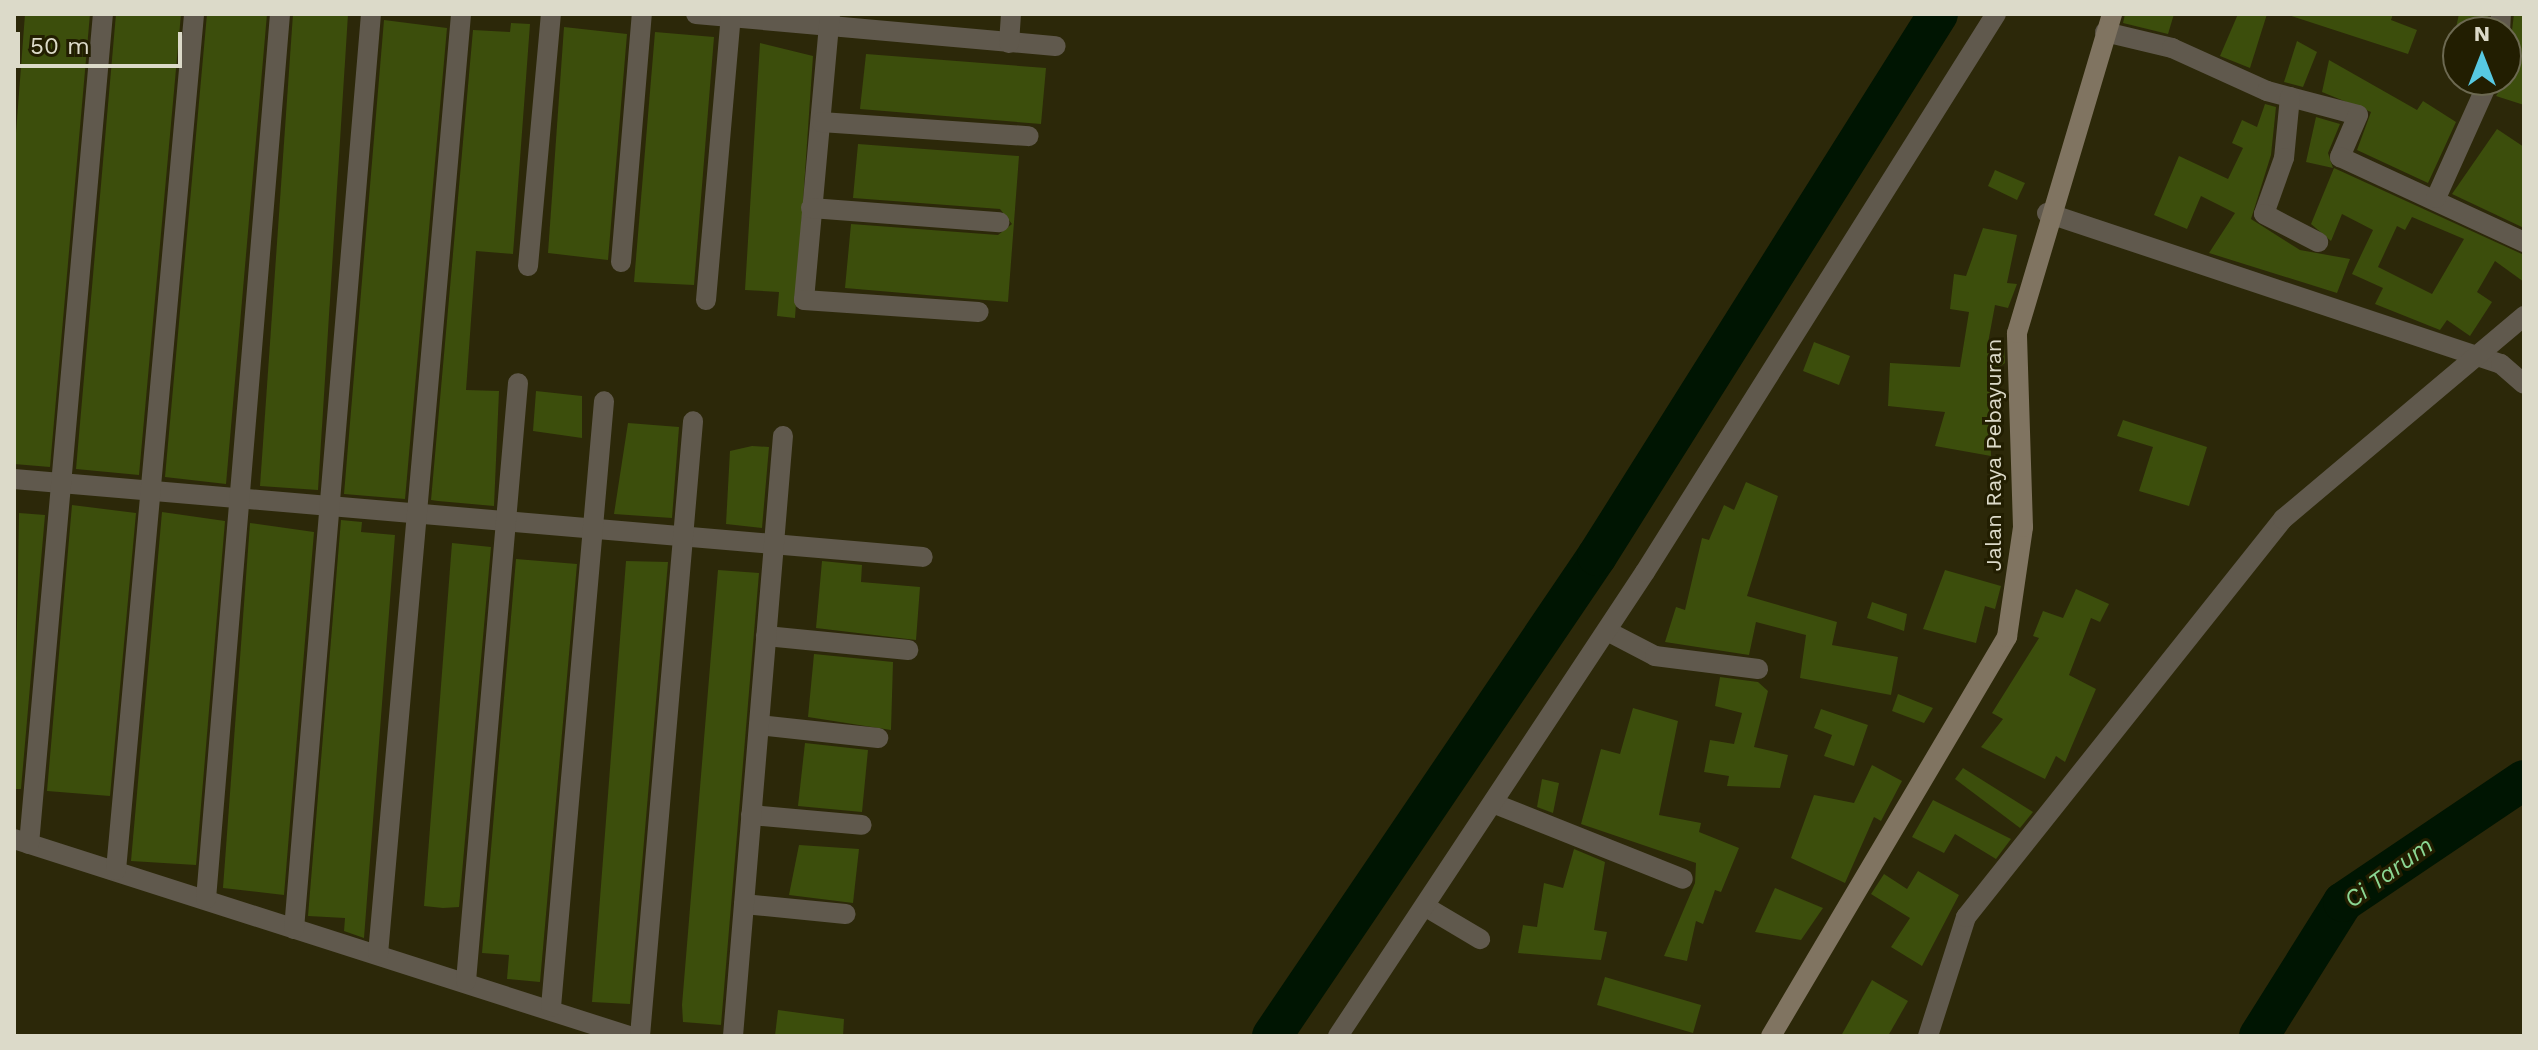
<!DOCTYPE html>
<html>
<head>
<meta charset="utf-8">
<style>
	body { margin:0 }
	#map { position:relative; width:2538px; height:1050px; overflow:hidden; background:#2c2809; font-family:"Work Sans",sans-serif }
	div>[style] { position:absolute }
	.river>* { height:40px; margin:-20px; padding:0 20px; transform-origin:20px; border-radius:20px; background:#001502 }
	.building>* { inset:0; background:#3c4e0c }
	.minor>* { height:20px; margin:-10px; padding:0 10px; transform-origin:10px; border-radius:10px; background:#60594d }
	.tertiary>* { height:20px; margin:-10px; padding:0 10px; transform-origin:10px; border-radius:10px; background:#60594d }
	.secondary>* { height:20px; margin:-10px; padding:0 10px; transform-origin:10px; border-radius:10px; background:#807461 }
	span { translate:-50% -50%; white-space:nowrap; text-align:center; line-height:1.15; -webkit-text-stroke:6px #221e01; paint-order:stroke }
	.street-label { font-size:22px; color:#dcdac9 }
	.water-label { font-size:24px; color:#8bd793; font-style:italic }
	.frame { position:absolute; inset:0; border:16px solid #dcdac9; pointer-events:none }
	.north { position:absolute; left:2442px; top:16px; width:80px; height:80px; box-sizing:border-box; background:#221e01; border:2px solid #6c6951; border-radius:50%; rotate:0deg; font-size:22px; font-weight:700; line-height:32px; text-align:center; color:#dcdac9 }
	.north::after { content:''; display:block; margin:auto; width:28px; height:36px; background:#57c9e2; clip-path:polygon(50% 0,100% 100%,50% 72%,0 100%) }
	.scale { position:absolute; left:16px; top:32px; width:166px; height:36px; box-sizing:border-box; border:4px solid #dcdac9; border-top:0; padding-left:10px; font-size:24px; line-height:28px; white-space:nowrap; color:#dcdac9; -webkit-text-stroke:6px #221e01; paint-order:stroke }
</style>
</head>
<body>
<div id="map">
	<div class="river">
		<i style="left:1272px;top:1036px;width:580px;rotate:-55.9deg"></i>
		<i style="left:1597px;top:556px;width:640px;rotate:-57.82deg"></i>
		<i style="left:2259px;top:1036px;width:158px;rotate:-57.9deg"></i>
		<i style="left:2343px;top:902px;width:218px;rotate:-34deg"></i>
	</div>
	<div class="building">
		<i style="clip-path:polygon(25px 14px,90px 14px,50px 467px,14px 464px,14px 159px)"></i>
		<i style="clip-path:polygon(116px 14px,181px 14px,139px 475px,76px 469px)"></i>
		<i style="clip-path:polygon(207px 14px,267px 14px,226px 484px,165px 477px)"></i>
		<i style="clip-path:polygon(293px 14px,348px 14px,318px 490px,260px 486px)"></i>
		<i style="clip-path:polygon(2125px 14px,2174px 14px,2168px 34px,2123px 23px)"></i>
		<i style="clip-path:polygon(2238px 14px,2267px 14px,2250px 68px,2220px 56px)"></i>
		<i style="clip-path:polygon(2285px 14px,2393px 14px,2391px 20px,2417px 30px,2408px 54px)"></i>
		<i style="clip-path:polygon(2459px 14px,2488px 14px,2487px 32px,2455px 32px)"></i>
		<i style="clip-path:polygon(2514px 14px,2524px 14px,2524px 105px,2496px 96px,2506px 80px)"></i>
		<i style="clip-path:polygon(384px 20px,447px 28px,405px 499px,344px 494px)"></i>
		<i style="clip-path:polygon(511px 23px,530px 24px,513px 254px,476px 251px,466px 390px,499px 391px,494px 506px,438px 501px,431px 500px,473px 30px,510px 32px)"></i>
		<i style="clip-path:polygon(564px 27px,627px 34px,608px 260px,548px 253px)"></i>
		<i style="clip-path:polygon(655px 32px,714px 37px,694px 285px,634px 282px)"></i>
		<i style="clip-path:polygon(2297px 41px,2317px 52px,2303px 87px,2284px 82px)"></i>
		<i style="clip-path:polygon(760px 43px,813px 56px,795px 318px,777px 316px,779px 292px,745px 290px)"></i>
		<i style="clip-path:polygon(866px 54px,1046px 68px,1041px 124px,860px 109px)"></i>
		<i style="clip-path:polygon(2329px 60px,2417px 110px,2423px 101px,2456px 122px,2428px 183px,2357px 150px,2371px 112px,2322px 92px)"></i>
		<i style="clip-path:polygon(2265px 104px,2276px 107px,2271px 155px,2251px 219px,2300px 250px,2350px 259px,2337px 293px,2209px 253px,2235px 213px,2201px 196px,2187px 229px,2154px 215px,2179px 156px,2228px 179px,2243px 148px,2232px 143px,2242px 120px,2257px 127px)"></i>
		<i style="clip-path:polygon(2316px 117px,2340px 124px,2328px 153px,2333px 168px,2306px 162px)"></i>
		<i style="clip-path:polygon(2497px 129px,2524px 147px,2524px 228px,2452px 194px)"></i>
		<i style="clip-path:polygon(858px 144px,1019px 156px,1008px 302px,845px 288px,851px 224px,998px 235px,1012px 224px,1000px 209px,853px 198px)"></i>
		<i style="clip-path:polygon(evenodd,2334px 168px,2524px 255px,2524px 282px,2495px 261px,2477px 292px,2492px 302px,2470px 336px,2447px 320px,2440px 330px,2375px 304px,2383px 288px,2352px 274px,2373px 230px,2342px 214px,2331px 241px,2311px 224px,2334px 168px,2412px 217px,2464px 239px,2432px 294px,2378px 267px,2397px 226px,2405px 230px,2412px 217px)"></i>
		<i style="clip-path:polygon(1995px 170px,2025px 183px,2017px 200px,1988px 186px)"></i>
		<i style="clip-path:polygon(1983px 228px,2017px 235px,2007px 283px,2017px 284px,2008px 308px,1995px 305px,1988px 343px,2004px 346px,2005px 363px,1996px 369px,1989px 404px,1991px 456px,1935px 446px,1945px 412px,1888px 406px,1890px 363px,1960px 367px,1969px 312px,1950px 309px,1954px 274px,1966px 276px)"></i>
		<i style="clip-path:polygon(1814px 342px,1850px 356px,1839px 385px,1803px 371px)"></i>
		<i style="clip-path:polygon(536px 391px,582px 396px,582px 438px,533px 431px)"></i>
		<i style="clip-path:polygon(2123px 420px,2207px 447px,2189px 506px,2139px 491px,2153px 447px,2117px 436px)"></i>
		<i style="clip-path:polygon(628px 423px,679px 427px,672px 518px,614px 514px)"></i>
		<i style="clip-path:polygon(752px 446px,769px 447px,762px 528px,726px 524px,730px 451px)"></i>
		<i style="clip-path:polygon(1746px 482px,1778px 496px,1747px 596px,1837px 622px,1832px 645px,1898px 657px,1891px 695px,1800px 678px,1806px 635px,1756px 622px,1749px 655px,1665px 642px,1676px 607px,1685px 610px,1702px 538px,1709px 540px,1724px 505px,1734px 510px)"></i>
		<i style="clip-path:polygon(72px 505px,136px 513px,110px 796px,47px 791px)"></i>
		<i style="clip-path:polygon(162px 512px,225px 521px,196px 865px,131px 861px)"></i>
		<i style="clip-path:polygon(19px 513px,45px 515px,21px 789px,14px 789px)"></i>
		<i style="clip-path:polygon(341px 520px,362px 522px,361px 532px,395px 535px,364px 938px,344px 931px,345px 918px,308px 916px)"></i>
		<i style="clip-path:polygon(250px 523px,314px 532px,284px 895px,223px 888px)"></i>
		<i style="clip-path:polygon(452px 543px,491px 547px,459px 907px,443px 908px,424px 906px)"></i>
		<i style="clip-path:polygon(516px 559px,577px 564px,540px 982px,507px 979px,509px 955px,482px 953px)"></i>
		<i style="clip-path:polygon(626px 561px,668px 562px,630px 1004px,592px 1002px)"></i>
		<i style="clip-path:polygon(822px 561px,862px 565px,861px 582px,920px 587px,916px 640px,816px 628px)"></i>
		<i style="clip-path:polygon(718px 570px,759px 573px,721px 1025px,683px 1022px,682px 1005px)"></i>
		<i style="clip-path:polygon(1945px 570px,2001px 586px,1995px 609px,1985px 606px,1976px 643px,1923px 629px)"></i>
		<i style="clip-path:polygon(2076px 589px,2109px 604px,2100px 622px,2091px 618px,2069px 675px,2096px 689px,2065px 762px,2056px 756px,2045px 779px,1981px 747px,2003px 719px,1992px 713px,2039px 638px,2033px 636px,2043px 611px,2063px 618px)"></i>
		<i style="clip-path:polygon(1872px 602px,1907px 614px,1904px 631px,1867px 618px)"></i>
		<i style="clip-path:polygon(814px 654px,893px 662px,891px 730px,808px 717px)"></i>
		<i style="clip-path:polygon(1720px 677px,1758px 682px,1768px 691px,1754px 747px,1788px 755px,1780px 788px,1727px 786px,1729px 776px,1704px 772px,1710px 740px,1734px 744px,1742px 713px,1715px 706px)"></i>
		<i style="clip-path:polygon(1898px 694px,1933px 708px,1924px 723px,1892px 711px)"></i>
		<i style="clip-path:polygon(1633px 708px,1678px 721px,1659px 815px,1701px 823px,1699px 832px,1739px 848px,1721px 892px,1715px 890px,1703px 924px,1696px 921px,1687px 961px,1664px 956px,1695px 883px,1696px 863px,1581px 824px,1601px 749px,1620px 754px)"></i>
		<i style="clip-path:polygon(1821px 709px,1868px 725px,1854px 766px,1824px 756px,1832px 735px,1814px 728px)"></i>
		<i style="clip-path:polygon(805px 743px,868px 750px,862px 812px,798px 806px)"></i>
		<i style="clip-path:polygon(1872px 765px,1902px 781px,1881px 821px,1874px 817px,1845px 883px,1791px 858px,1814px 795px,1854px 803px)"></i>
		<i style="clip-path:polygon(1963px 768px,2033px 812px,2020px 828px,1955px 779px)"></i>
		<i style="clip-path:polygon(1542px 779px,1559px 783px,1553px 813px,1537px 807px)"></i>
		<i style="clip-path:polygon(1933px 800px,2011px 839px,1996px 859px,1955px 834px,1944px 853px,1912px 837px)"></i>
		<i style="clip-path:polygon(799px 845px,859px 849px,853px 903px,789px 895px)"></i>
		<i style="clip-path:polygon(1574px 849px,1605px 862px,1594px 930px,1607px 932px,1601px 960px,1518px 953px,1523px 925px,1537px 927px,1544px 883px,1563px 888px)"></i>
		<i style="clip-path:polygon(1918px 871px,1959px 895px,1922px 966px,1891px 947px,1910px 918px,1871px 894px,1884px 874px,1907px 889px)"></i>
		<i style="clip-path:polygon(1775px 888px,1823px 908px,1801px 940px,1755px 932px)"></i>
		<i style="clip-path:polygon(1605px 977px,1701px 1005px,1693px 1033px,1597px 1005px)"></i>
		<i style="clip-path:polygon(1872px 980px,1908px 1001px,1888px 1036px,1841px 1036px)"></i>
		<i style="clip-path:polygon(778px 1010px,844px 1019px,843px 1036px,775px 1036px)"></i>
	</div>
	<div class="minor">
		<i style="left:696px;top:14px;width:361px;rotate:5.1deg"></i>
		<i style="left:830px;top:14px;width:287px;rotate:95.2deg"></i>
		<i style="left:804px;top:300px;width:175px;rotate:3.9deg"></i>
		<i style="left:2105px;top:32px;width:69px;rotate:13.4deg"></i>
		<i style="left:2172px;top:48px;width:104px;rotate:24.4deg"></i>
		<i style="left:2267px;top:91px;width:94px;rotate:14.8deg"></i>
		<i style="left:2358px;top:115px;width:46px;rotate:113.2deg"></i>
		<i style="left:2340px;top:157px;width:203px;rotate:24.8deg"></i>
		<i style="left:2500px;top:32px;width:18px;rotate:-87deg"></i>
		<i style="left:1009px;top:43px;width:29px;rotate:-86deg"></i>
		<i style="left:2290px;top:97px;width:61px;rotate:95.6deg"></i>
		<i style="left:2284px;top:158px;width:59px;rotate:109.7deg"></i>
		<i style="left:2264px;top:214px;width:61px;rotate:27.4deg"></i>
		<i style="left:821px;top:122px;width:208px;rotate:3.9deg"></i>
		<i style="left:2436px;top:198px;width:129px;rotate:-65.8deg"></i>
		<i style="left:811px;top:208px;width:189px;rotate:4.3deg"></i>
		<i style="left:2047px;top:213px;width:478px;rotate:18.4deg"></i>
		<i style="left:2501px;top:364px;width:30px;rotate:41deg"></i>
		<i style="left:621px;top:262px;width:249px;rotate:-85.2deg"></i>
		<i style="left:528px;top:266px;width:253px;rotate:-84.8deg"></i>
		<i style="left:706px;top:300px;width:287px;rotate:-85deg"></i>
		<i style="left:14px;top:479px;width:912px;rotate:4.9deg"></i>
		<i style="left:1607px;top:631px;width:54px;rotate:27.5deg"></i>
		<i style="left:1655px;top:656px;width:104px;rotate:7.2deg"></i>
		<i style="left:766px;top:636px;width:143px;rotate:5.6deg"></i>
		<i style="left:759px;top:725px;width:120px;rotate:6.2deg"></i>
		<i style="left:1495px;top:804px;width:202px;rotate:21.7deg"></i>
		<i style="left:751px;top:815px;width:111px;rotate:5.1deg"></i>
		<i style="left:14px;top:839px;width:646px;rotate:17.76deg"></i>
		<i style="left:29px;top:844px;width:833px;rotate:-84.91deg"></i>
		<i style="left:116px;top:870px;width:860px;rotate:-84.79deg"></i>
		<i style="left:206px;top:899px;width:888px;rotate:-85.22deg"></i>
		<i style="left:744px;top:904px;width:102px;rotate:5.6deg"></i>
		<i style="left:1426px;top:907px;width:63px;rotate:30.7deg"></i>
		<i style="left:294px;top:929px;width:918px;rotate:-85.19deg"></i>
		<i style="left:378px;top:954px;width:944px;rotate:-84.95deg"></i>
		<i style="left:466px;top:981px;width:600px;rotate:-85.03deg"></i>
		<i style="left:551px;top:1007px;width:608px;rotate:-85deg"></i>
		<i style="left:640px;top:1036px;width:617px;rotate:-85.07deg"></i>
		<i style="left:733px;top:1036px;width:602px;rotate:-85.24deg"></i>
		<i style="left:1928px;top:1036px;width:125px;rotate:-72.3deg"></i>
		<i style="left:1966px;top:917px;width:509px;rotate:-51.46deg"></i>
		<i style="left:2283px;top:519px;width:315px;rotate:-40.1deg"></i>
	</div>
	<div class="tertiary">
		<i style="left:1338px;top:1036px;width:556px;rotate:-56.51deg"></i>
		<i style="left:1645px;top:572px;width:659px;rotate:-57.83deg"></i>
	</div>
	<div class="secondary">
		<i style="left:1771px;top:1036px;width:464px;rotate:-59.4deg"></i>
		<i style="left:2007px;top:637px;width:111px;rotate:-81.7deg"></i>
		<i style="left:2023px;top:527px;width:194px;rotate:-91.8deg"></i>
		<i style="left:2017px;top:333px;width:333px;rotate:-73.4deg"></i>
	</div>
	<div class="street-label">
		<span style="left:1994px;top:455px;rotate:-90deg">Jalan Raya Pebayuran</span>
	</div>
	<div class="water-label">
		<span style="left:2389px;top:873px;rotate:-36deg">Ci Tarum</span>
	</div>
	<div class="frame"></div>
	<div class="north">N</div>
	<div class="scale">50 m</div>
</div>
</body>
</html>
